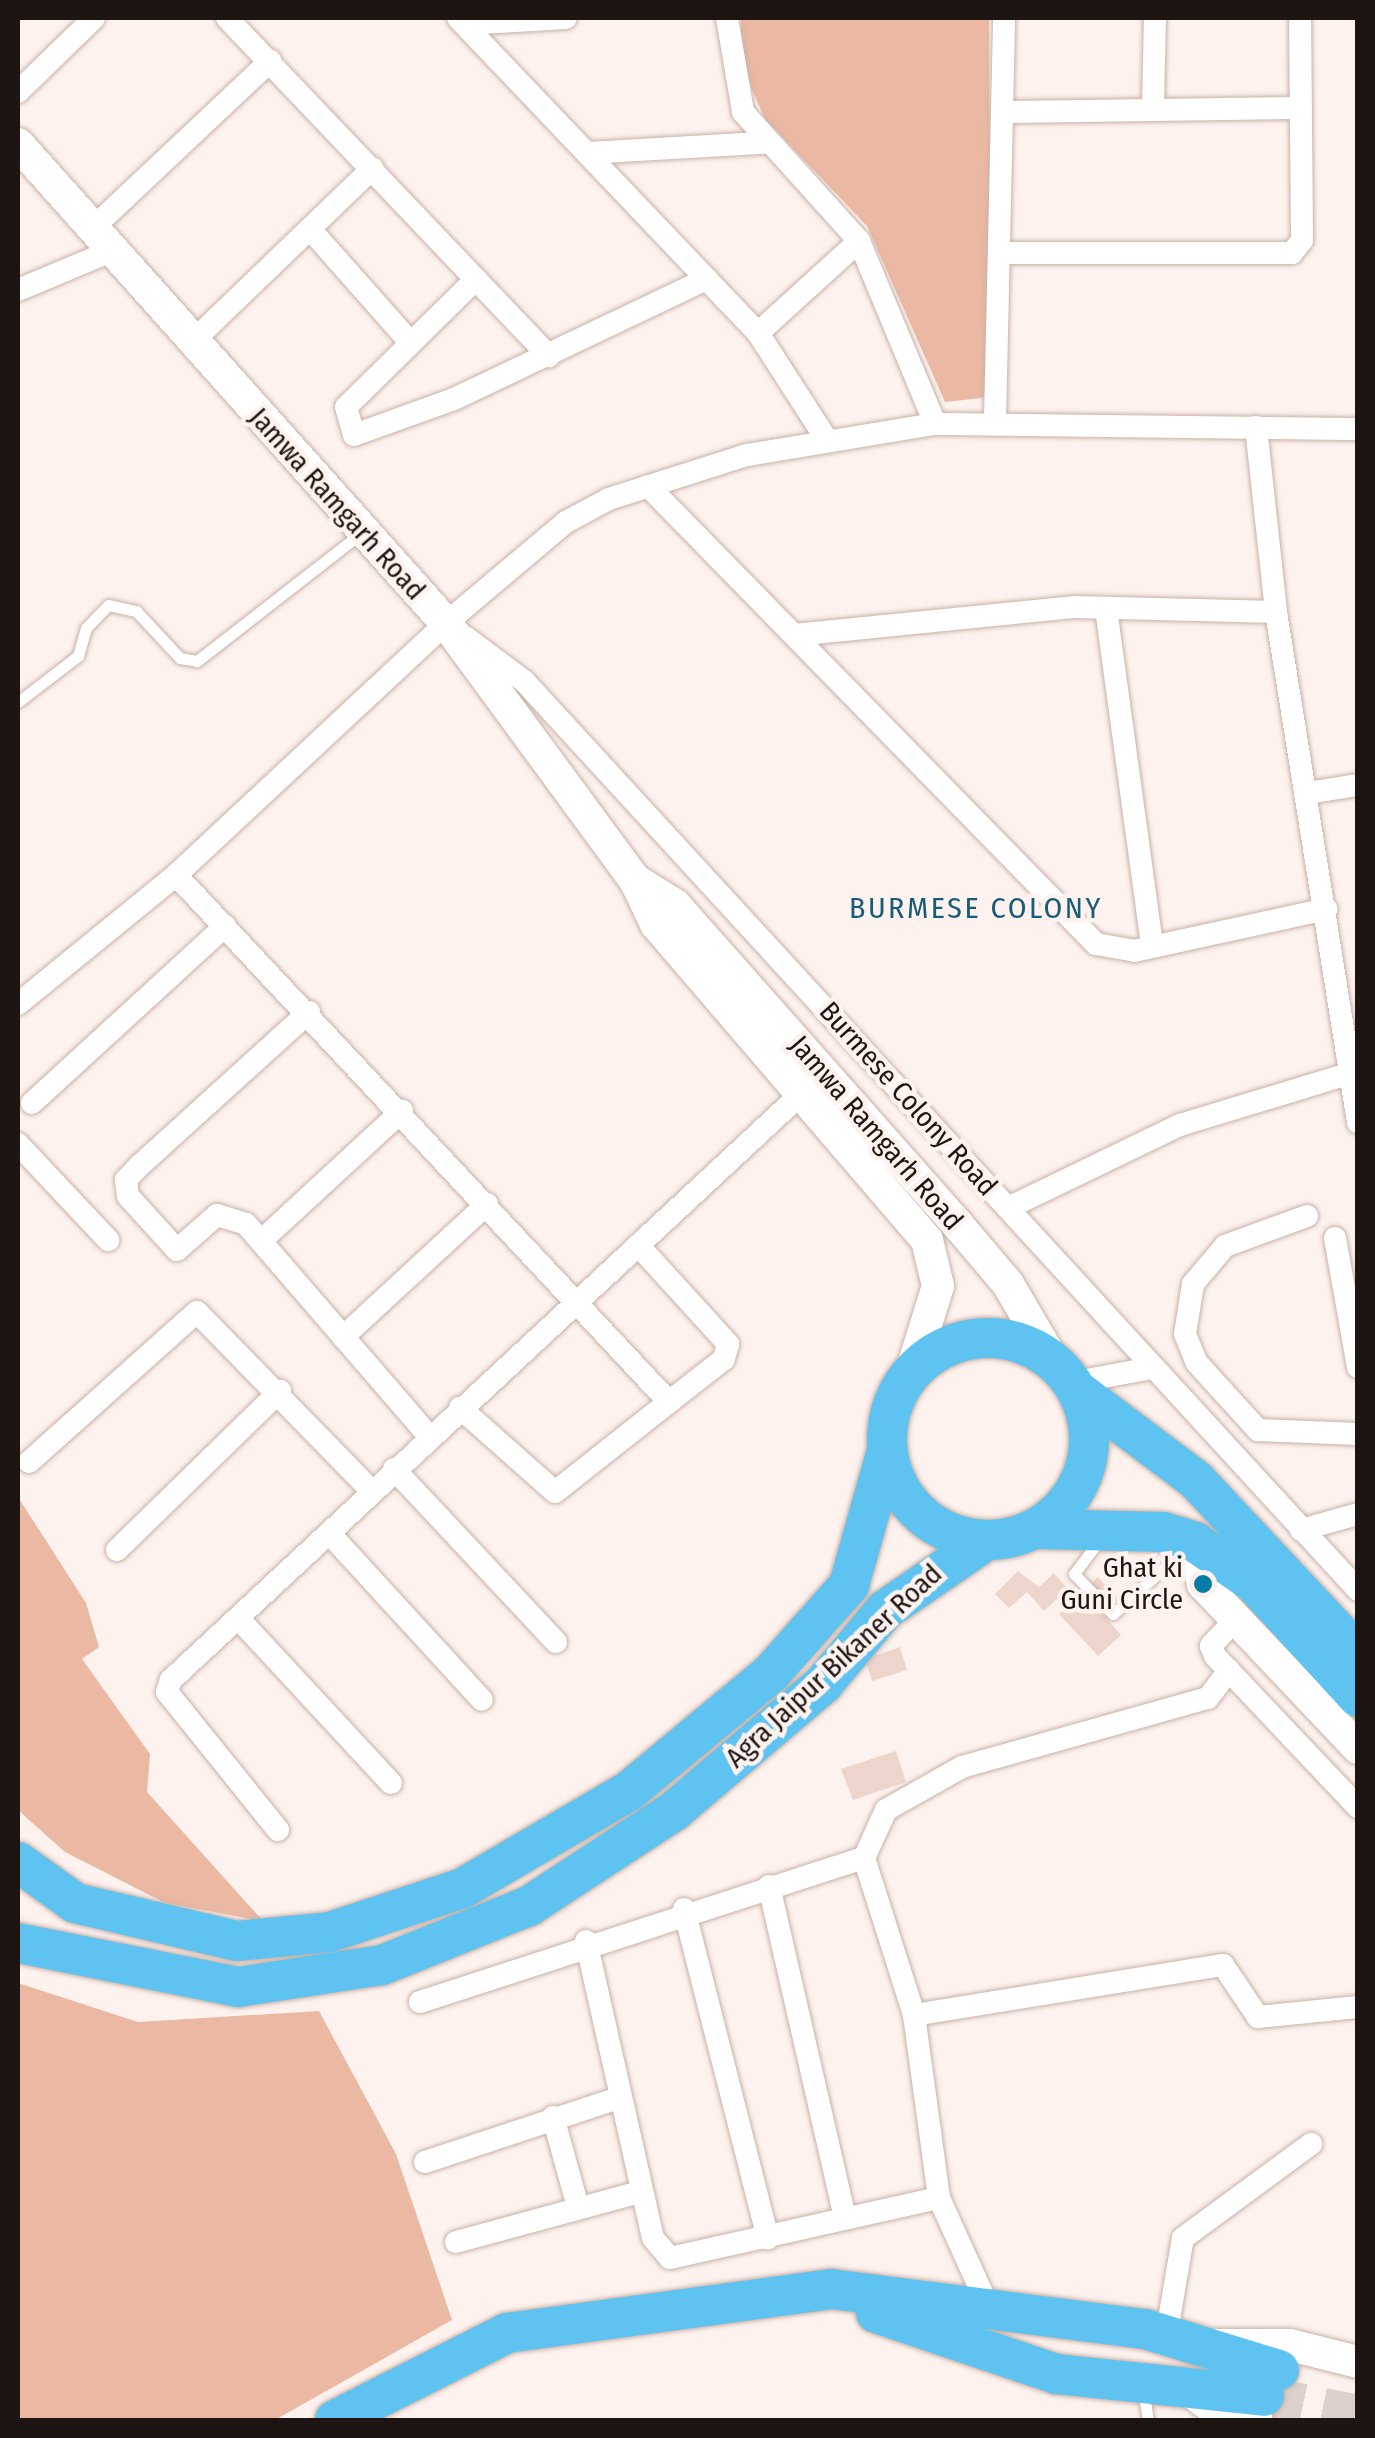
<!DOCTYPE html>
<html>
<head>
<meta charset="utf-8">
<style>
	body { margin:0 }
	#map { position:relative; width:1375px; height:2438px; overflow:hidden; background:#fdf2ee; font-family:"Fira Sans Condensed",sans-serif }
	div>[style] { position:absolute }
	.green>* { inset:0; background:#ebb8a3 }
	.building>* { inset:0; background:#eed5cb }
	.highway-tunnel>* { height:40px; margin-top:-20px; transform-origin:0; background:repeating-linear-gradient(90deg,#dcd1cd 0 40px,transparent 0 60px) }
	.roads { filter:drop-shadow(0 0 2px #c9b1a7) drop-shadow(0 0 2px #c9b1a7) }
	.lane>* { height:11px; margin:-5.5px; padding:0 5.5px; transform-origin:5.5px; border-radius:5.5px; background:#fff }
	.street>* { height:22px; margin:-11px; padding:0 11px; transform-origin:11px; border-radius:11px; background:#fff }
	.secondary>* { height:32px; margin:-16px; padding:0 16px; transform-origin:16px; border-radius:16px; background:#fff }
	.highway>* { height:40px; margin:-20px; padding:0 20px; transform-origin:20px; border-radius:20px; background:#5ec3f1 }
	.highway>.ring { margin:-20px; padding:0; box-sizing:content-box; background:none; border:40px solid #5ec3f1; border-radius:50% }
	.dots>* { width:28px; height:28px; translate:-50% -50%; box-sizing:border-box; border:5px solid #fdf2ee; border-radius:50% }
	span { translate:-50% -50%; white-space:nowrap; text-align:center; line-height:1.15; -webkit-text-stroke:9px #fdf2ee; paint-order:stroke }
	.street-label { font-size:28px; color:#1e1512 }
	.poi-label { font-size:28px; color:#1e1512 }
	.right { translate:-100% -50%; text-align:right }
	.neighbourhood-label { font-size:30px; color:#175d79; letter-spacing:2.5px }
	.frame { position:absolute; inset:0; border:20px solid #1e1512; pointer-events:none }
</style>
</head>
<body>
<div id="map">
	<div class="green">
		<i style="clip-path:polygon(741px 18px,989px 18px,991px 397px,945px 402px,867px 226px,765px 119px,741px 65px)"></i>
		<i style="clip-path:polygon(18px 1497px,86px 1603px,99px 1647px,82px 1659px,150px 1754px,147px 1792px,263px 1921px,165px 1903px,65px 1852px,18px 1810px)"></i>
		<i style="clip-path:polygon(18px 1983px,138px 2022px,319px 2011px,396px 2154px,452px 2320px,275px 2420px,18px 2420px)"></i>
	</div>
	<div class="building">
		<i style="clip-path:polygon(1018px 1571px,1039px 1587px,1054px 1573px,1068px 1589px,1044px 1611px,1027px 1592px,1009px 1608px,995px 1594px)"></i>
		<i style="clip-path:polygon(1098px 1577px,1118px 1599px,1103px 1614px,1121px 1635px,1098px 1656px,1059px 1614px)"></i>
		<i style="clip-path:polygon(900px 1647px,907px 1670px,872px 1681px,865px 1659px)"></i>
		<i style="clip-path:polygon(896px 1751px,906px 1782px,853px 1800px,841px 1769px)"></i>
	</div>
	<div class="highway-tunnel">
		<i style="left:1264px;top:2396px;width:96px;rotate:11.4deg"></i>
	</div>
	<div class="roads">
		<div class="lane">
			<i style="left:18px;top:702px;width:76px;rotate:-37.5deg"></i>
			<i style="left:78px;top:656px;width:29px;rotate:-74deg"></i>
			<i style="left:86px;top:628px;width:32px;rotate:-46deg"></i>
			<i style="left:108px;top:605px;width:29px;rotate:12deg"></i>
			<i style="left:136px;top:611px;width:64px;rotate:46.9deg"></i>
			<i style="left:180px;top:658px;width:17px;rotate:10deg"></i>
			<i style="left:197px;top:661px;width:207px;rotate:-37.9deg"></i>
			<i style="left:1098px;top:1542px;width:40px;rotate:127deg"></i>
			<i style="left:1074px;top:1574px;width:56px;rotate:45.7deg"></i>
			<i style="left:1113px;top:1614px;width:100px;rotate:-42.2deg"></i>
			<i style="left:1143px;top:2389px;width:31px;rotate:81deg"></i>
		</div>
		<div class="street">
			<i style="left:227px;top:18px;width:467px;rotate:46.4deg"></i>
			<i style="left:458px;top:18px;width:435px;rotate:46.4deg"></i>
			<i style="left:758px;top:333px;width:124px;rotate:57.2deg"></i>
			<i style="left:727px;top:18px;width:95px;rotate:80.3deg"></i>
			<i style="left:743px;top:112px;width:173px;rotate:48deg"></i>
			<i style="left:859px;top:241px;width:198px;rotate:67.4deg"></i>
			<i style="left:464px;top:24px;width:102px;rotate:-3.4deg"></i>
			<i style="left:18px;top:92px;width:106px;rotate:-44.2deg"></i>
			<i style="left:1153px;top:105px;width:87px;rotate:-88.7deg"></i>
			<i style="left:1004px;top:112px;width:297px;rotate:-0.8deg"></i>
			<i style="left:587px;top:153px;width:175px;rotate:-3.3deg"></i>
			<i style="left:95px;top:226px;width:241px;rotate:-43.3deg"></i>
			<i style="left:310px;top:229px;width:152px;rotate:48.5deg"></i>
			<i style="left:1005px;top:253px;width:287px"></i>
			<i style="left:1292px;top:253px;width:16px;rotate:-52deg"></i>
			<i style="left:1302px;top:240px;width:222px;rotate:-90.5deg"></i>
			<i style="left:476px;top:279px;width:182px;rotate:135.4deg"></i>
			<i style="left:346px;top:407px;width:29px;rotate:74deg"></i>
			<i style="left:354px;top:435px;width:106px;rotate:-19.8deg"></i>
			<i style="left:454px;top:399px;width:280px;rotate:-25.4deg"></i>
			<i style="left:18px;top:290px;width:106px;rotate:-22.7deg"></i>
			<i style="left:758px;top:333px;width:137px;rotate:-42.3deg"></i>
			<i style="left:191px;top:343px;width:252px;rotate:-43.9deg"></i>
			<i style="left:995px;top:420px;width:402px;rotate:-88.7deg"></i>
			<i style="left:1256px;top:427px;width:186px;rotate:83.8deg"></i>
			<i style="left:1276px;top:612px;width:517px;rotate:80.87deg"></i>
			<i style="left:648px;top:486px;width:641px;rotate:45.63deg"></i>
			<i style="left:1096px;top:944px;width:39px;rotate:10deg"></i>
			<i style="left:1134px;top:951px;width:197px;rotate:-12.3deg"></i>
			<i style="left:1106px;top:609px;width:338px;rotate:82.2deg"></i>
			<i style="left:794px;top:635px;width:283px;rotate:-5.7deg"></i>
			<i style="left:1076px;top:607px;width:200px;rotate:1.4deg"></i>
			<i style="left:465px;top:637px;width:74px;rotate:36.7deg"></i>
			<i style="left:524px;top:681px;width:1234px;rotate:47.46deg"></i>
			<i style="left:1307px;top:793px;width:52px;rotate:-8.9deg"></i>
			<i style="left:176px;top:875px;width:722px;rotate:46.91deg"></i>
			<i style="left:669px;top:1402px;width:145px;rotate:141.7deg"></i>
			<i style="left:555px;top:1492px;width:127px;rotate:-138.5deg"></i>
			<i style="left:18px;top:1004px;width:204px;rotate:-39.2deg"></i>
			<i style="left:176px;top:875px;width:369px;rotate:-43deg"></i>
			<i style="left:446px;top:623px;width:157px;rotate:-40.1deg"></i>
			<i style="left:566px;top:522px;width:49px;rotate:-28.1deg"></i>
			<i style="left:609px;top:499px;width:145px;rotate:-17.7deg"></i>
			<i style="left:747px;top:455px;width:191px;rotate:-9.4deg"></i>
			<i style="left:935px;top:424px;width:423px;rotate:0.7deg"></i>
			<i style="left:309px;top:1012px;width:228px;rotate:137.8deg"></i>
			<i style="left:140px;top:1165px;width:21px;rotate:133deg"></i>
			<i style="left:126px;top:1180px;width:16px;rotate:83deg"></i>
			<i style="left:128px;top:1196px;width:73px;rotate:47.8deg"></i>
			<i style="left:177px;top:1250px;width:53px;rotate:-41.2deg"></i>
			<i style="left:217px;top:1215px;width:30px;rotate:17deg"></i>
			<i style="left:246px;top:1224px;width:279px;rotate:49.2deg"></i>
			<i style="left:32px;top:1103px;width:262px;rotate:-42.5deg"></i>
			<i style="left:18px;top:1144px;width:132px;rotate:46.8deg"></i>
			<i style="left:1008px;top:1208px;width:191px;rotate:-25.8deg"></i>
			<i style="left:1180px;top:1125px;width:176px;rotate:-16.9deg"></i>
			<i style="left:1307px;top:1216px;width:87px;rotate:159.9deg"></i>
			<i style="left:1225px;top:1246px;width:50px;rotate:130.1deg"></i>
			<i style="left:1193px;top:1284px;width:51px;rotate:99.1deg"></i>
			<i style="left:1185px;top:1334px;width:31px;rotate:68deg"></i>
			<i style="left:1197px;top:1363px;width:91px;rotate:47.7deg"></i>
			<i style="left:1258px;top:1430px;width:100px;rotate:2.3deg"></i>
			<i style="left:1335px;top:1238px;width:131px;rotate:79.9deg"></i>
			<i style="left:261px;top:1241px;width:192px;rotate:-42.7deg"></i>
			<i style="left:638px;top:1245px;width:134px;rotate:47.7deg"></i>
			<i style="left:728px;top:1344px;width:16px;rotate:105deg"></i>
			<i style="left:724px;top:1359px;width:70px;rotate:142deg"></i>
			<i style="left:343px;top:1337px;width:196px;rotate:-42.7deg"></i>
			<i style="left:1071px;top:1383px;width:81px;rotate:-10.6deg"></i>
			<i style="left:29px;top:1462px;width:225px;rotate:-41.8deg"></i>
			<i style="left:197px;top:1312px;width:249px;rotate:45.7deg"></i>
			<i style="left:394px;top:1469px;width:237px;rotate:46.9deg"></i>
			<i style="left:1301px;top:1530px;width:59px;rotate:-15.7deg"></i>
			<i style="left:329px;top:1533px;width:226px;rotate:47.5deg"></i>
			<i style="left:117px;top:1550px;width:228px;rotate:-44.3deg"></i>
			<i style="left:238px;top:1618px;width:225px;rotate:47.2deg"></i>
			<i style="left:1236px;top:1619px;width:37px;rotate:133deg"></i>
			<i style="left:1211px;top:1646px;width:11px;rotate:68deg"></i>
			<i style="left:1215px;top:1656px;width:208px;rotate:46.6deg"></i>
			<i style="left:278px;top:1830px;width:177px;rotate:-128.8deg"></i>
			<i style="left:167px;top:1692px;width:13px;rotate:-72deg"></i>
			<i style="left:171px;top:1680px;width:862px;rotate:-42.93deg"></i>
			<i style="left:864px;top:1858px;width:53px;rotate:-65.4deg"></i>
			<i style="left:886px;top:1810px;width:87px;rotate:-29.5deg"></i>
			<i style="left:962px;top:1767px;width:255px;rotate:-15.7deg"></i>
			<i style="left:1208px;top:1698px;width:35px;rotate:-53deg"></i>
			<i style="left:769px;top:1886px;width:340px;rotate:77.1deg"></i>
			<i style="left:684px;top:1909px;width:340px;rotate:75.7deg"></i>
			<i style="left:586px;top:1941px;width:304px;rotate:77.3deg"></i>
			<i style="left:653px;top:2238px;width:26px;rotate:50deg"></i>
			<i style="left:670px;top:2258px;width:276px;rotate:-12.6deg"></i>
			<i style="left:420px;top:2002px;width:467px;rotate:-18deg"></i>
			<i style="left:864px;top:1858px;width:165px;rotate:72.3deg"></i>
			<i style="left:914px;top:2015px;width:185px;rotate:82.2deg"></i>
			<i style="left:939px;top:2198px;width:121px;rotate:65.6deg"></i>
			<i style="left:914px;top:2015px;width:313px;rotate:-9.2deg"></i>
			<i style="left:1223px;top:1965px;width:63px;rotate:56.1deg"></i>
			<i style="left:1258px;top:2017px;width:100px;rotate:-5.7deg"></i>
			<i style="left:553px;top:2117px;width:93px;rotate:74.5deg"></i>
			<i style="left:425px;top:2162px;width:201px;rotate:-18.3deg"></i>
			<i style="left:456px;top:2242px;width:191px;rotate:-15.2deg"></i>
			<i style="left:1166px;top:2337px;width:100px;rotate:-80.3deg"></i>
			<i style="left:1183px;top:2238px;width:159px;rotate:-36.3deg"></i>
		</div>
		<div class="secondary">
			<i style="left:18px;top:144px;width:642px;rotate:48.22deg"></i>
			<i style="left:446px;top:623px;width:319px;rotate:53.7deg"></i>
			<i style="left:635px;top:880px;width:49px;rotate:64.5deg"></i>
			<i style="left:656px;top:924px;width:416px;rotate:49.4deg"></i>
			<i style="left:927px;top:1240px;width:47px;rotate:76.6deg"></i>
			<i style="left:938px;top:1286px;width:94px;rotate:107.3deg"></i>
			<i style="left:635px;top:880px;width:47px;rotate:32deg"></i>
			<i style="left:675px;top:905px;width:427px;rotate:48.5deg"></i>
			<i style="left:958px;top:1225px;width:77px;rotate:49.7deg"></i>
			<i style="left:1008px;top:1284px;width:89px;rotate:59.7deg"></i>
			<i style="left:1195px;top:1542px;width:43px;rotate:79.2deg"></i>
			<i style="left:1203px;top:1584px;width:226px;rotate:46.6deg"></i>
			<i style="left:1216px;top:2345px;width:74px"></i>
			<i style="left:1290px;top:2345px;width:70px;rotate:14deg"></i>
			<i style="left:1189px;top:2390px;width:31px;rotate:37deg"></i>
			<i style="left:1214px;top:2409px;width:44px;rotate:14.3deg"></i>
		</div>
		<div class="highway">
			<i class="ring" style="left:887px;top:1338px;width:162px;height:162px"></i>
			<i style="left:1078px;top:1391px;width:148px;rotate:37deg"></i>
			<i style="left:1196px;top:1480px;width:237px;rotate:46.9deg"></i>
			<i style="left:1037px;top:1529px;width:126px;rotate:1.4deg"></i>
			<i style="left:1163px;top:1532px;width:34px;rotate:17deg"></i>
			<i style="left:1195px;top:1542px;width:72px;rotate:34.8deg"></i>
			<i style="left:1254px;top:1583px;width:154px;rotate:47.6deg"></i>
			<i style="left:18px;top:1862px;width:70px;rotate:35.7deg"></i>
			<i style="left:75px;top:1903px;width:166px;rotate:13.2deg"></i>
			<i style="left:237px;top:1941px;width:93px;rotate:-5.5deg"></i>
			<i style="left:330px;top:1932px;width:140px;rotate:-18.3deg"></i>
			<i style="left:463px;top:1888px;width:192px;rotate:-30.3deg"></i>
			<i style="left:629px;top:1791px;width:185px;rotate:-39.7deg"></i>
			<i style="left:771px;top:1673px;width:118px;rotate:-48.4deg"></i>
			<i style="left:849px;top:1585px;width:139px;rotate:-74.2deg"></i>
			<i style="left:18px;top:1943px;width:224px;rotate:11.3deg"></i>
			<i style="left:238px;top:1987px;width:146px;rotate:-8.7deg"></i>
			<i style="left:382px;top:1965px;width:158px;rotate:-21.9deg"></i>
			<i style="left:529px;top:1906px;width:173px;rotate:-33.2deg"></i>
			<i style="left:674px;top:1811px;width:196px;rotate:-40.4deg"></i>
			<i style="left:823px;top:1684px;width:97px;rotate:-50deg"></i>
			<i style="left:885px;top:1610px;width:124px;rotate:-34.5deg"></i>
			<i style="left:876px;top:2313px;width:190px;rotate:18.7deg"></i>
			<i style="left:1056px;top:2374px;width:209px;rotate:6deg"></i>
			<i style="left:335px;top:2420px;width:193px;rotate:-26.8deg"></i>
			<i style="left:507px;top:2333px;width:327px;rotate:-7.7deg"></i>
			<i style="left:831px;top:2289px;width:317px;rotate:7.3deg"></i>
			<i style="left:1145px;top:2329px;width:140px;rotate:17deg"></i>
		</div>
	</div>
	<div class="dots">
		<i style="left:1203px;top:1584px;background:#077ca4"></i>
	</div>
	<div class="street-label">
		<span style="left:337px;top:504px;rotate:48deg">Jamwa Ramgarh Road</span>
		<span style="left:908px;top:1099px;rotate:48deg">Burmese Colony Road</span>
		<span style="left:876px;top:1133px;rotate:49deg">Jamwa Ramgarh Road</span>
		<span style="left:834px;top:1666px;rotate:-43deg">Agra Jaipur Bikaner Road</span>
	</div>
	<div class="poi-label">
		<span class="right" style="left:1183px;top:1584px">Ghat ki<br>Guni Circle</span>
	</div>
	<div class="neighbourhood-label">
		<span style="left:976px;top:908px">BURMESE COLONY</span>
	</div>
	<div class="frame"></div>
</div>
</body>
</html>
